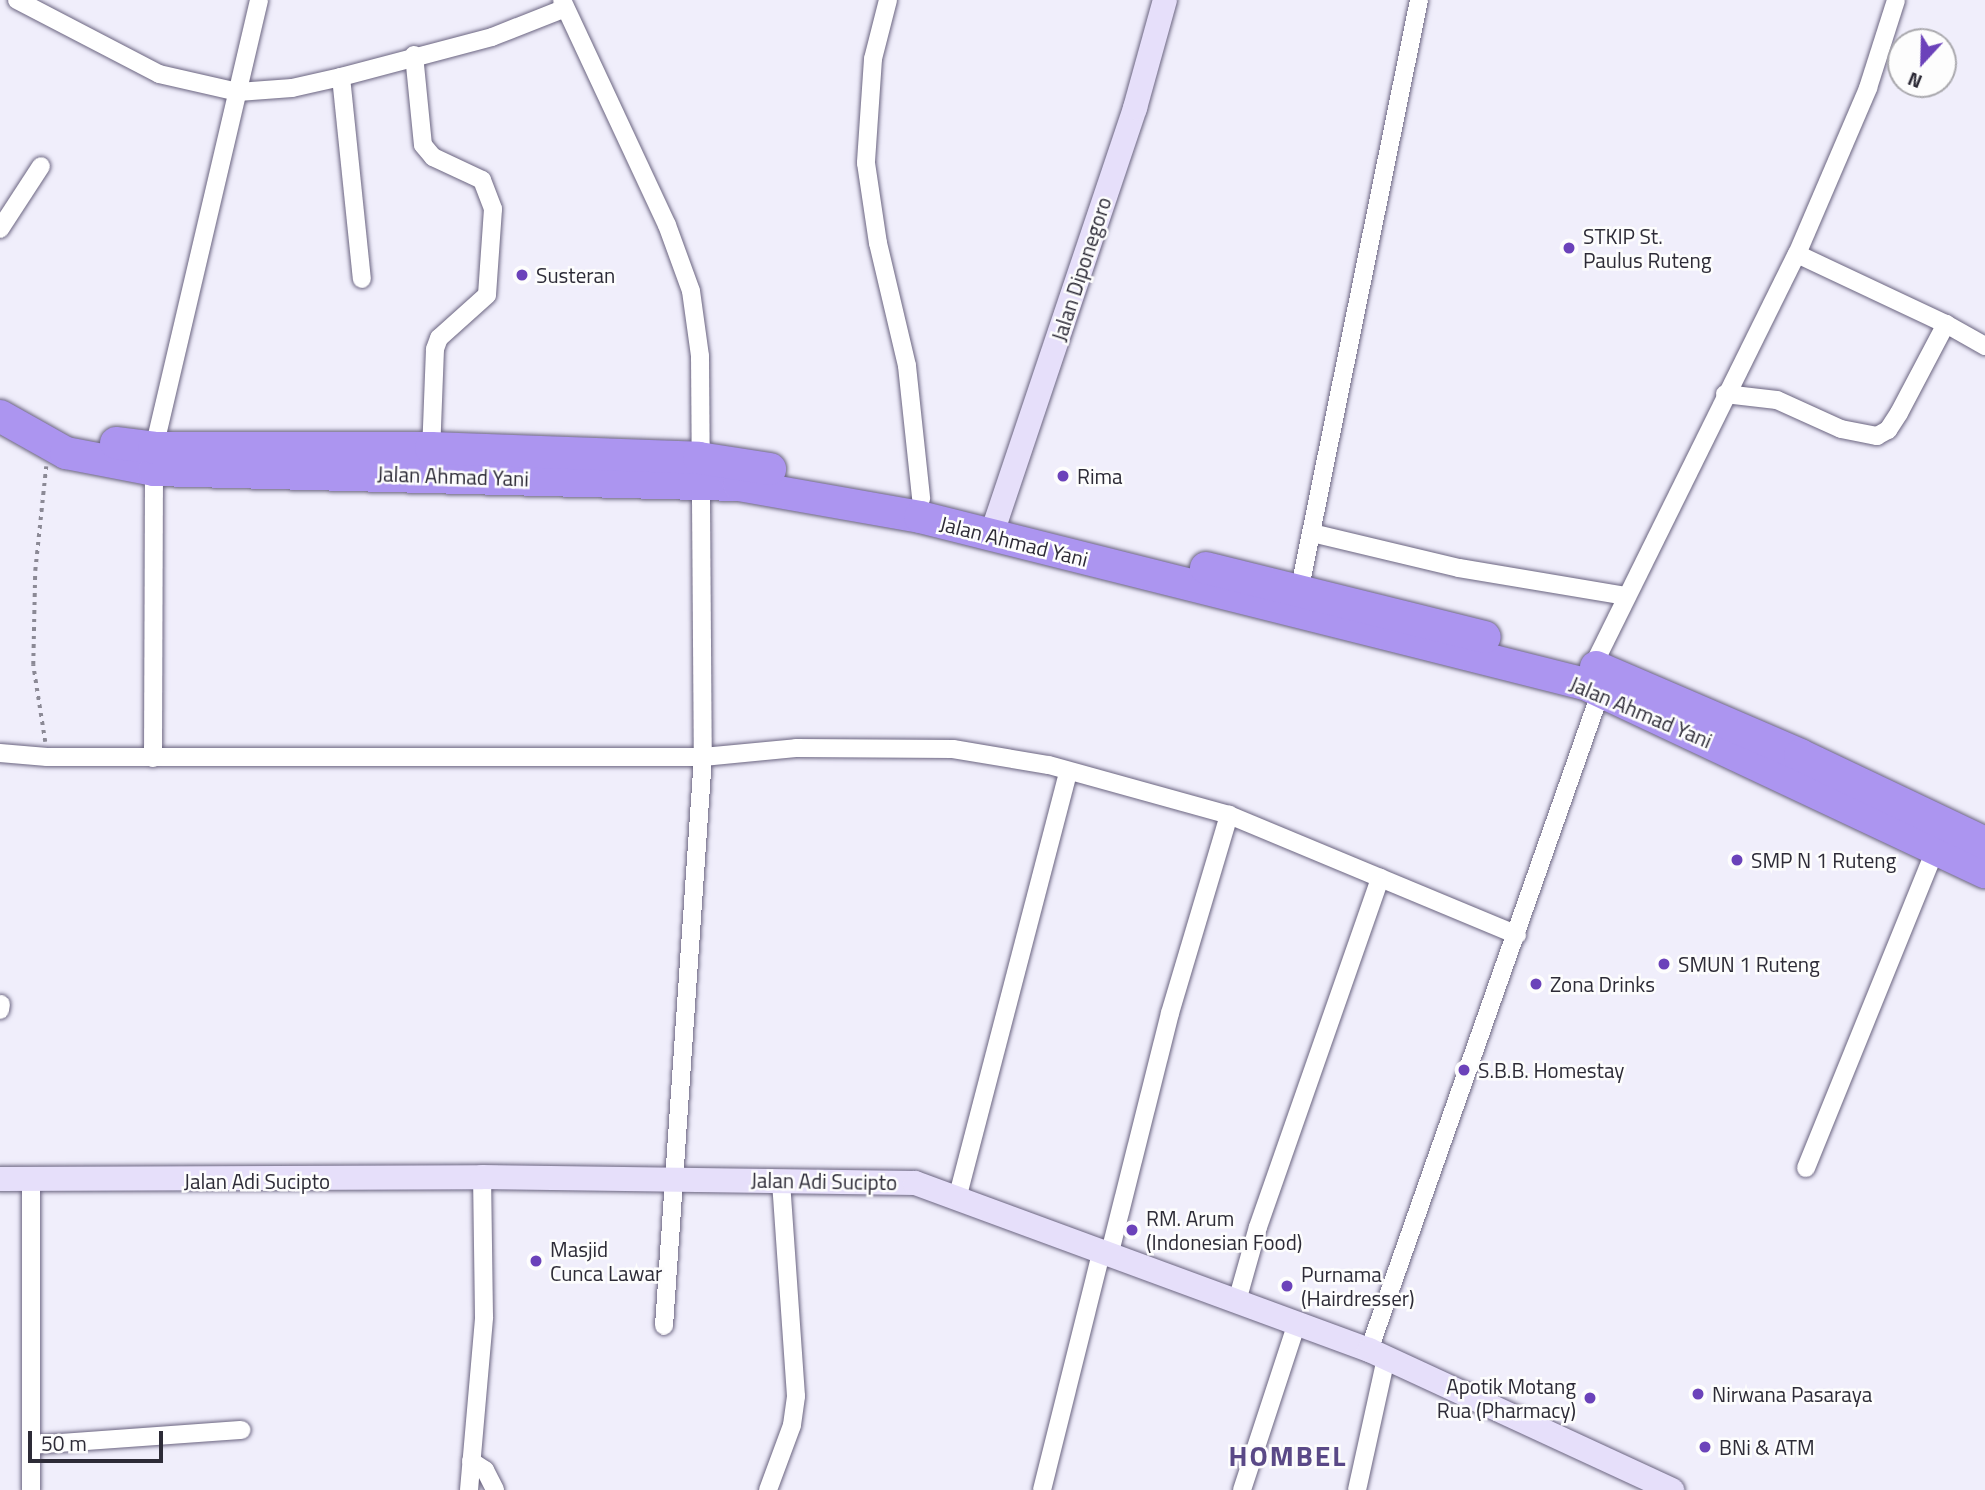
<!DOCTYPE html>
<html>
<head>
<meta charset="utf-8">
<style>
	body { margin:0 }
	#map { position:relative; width:1985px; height:1490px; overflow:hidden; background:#f0eefb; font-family:"Titillium Web",sans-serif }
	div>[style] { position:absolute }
	.path>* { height:3.5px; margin-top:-1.75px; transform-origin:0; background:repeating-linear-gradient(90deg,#8b8995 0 3.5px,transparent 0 8.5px) }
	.roads { filter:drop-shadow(0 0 2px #6a6480) drop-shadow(0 0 2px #6a6480) }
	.street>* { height:18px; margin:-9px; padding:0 9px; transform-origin:9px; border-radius:9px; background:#fff }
	.secondary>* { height:24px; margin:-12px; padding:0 12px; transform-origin:12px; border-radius:12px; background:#e6dffa }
	.highway>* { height:32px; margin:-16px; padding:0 16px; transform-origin:16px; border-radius:16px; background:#ac95f0 }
	.dots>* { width:19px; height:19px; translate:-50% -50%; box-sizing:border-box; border:4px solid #fdfdfd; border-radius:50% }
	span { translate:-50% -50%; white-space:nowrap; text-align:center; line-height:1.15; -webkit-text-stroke:5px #fdfdfd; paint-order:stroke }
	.poi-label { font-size:21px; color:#2d2b37 }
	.left { translate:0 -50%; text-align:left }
	.right { translate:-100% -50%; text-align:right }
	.street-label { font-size:21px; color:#2d2b37 }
	.district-label { font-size:28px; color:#5a4987; font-weight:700; letter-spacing:2px }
	.north { position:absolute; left:1887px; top:28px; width:70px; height:70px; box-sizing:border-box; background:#fdfdfd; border:2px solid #aaa9ae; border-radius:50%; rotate:202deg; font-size:19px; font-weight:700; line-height:28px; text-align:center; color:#2d2b37 }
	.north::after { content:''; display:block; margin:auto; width:24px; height:32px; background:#6b42ba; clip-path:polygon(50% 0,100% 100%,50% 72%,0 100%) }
	.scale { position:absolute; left:28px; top:1431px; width:135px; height:32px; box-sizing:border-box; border:4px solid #2d2b37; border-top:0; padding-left:9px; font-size:21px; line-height:24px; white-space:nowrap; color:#2d2b37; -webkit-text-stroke:5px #fdfdfd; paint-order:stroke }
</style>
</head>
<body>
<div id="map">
	<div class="path">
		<i style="left:45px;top:742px;width:78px;rotate:-98.9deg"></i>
		<i style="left:33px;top:665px;width:94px;rotate:-88.8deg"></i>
		<i style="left:35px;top:571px;width:105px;rotate:-84deg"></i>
	</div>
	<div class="roads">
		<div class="street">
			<i style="left:17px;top:0;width:160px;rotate:27.5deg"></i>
			<i style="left:159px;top:74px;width:81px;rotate:12.8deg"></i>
			<i style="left:238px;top:92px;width:54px;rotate:-4.2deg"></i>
			<i style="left:292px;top:88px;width:50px;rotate:-12.7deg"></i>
			<i style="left:341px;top:77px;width:156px;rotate:-14.8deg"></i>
			<i style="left:492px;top:37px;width:76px;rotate:-21.5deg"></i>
			<i style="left:562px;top:0;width:248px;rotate:65deg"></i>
			<i style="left:667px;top:225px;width:70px;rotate:70deg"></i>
			<i style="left:691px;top:291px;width:66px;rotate:82.1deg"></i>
			<i style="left:700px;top:356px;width:401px;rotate:89.6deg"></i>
			<i style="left:703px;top:757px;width:570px;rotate:93.92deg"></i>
			<i style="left:888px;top:0;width:61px;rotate:104.3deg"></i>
			<i style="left:873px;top:59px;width:104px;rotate:93.9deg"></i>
			<i style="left:866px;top:163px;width:81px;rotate:81.5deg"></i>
			<i style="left:878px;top:243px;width:126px;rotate:76.7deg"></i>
			<i style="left:907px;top:366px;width:133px;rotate:83.9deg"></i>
			<i style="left:414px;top:55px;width:90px;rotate:84.3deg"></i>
			<i style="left:423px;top:145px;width:16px;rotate:50deg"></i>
			<i style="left:433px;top:157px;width:54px;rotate:25.1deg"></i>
			<i style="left:482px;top:180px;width:31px;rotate:69deg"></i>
			<i style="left:493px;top:209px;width:86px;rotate:94deg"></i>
			<i style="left:487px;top:295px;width:64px;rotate:138.1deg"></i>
			<i style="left:439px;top:338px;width:12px;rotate:110deg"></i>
			<i style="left:435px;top:349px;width:104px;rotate:92.2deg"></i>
			<i style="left:341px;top:77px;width:203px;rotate:84.1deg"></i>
			<i style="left:0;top:229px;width:75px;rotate:-56.9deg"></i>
			<i style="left:1797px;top:254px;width:165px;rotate:25.2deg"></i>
			<i style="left:1725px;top:394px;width:52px;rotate:6.6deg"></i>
			<i style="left:1777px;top:400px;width:70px;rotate:24.4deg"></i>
			<i style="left:1841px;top:429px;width:37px;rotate:11deg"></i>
			<i style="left:1877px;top:436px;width:13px;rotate:-29deg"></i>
			<i style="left:1888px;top:430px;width:20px;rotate:-57deg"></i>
			<i style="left:1899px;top:413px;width:101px;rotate:-62.2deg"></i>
			<i style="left:1946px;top:324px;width:45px;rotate:29.4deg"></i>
			<i style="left:1312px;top:533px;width:151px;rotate:13.4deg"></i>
			<i style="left:1459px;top:568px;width:170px;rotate:9.5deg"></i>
			<i style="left:1298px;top:597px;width:609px;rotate:-78.54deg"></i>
			<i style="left:1590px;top:672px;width:466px;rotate:-63.7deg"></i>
			<i style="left:1797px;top:254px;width:181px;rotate:-66.8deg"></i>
			<i style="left:1868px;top:88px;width:92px;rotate:-72.3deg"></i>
			<i style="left:0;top:753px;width:47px;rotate:4.9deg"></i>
			<i style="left:47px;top:757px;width:656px"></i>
			<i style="left:703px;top:757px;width:93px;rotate:-5.5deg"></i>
			<i style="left:796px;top:748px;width:157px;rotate:0.4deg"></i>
			<i style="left:953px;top:749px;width:97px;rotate:9.5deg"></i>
			<i style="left:1049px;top:765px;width:187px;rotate:15.5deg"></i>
			<i style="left:1229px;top:815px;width:312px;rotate:22.6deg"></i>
			<i style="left:153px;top:758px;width:310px;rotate:-89.8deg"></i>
			<i style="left:154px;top:448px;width:460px;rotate:-76.8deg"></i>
			<i style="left:0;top:1010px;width:6px;rotate:-81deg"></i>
			<i style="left:1806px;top:1168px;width:353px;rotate:-67.9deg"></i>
			<i style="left:31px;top:1182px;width:308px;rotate:90deg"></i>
			<i style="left:958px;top:1195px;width:437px;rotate:-75.4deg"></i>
			<i style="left:1110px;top:1252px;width:246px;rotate:-75.9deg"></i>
			<i style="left:1170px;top:1013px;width:207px;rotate:-73.4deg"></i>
			<i style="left:1237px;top:1301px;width:77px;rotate:-74.2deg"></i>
			<i style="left:1258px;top:1227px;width:370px;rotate:-70.7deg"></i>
			<i style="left:1369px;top:1350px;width:699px;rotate:-70.61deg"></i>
			<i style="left:32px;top:1445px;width:210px;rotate:-4.1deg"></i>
			<i style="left:471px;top:1461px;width:17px;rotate:33deg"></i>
			<i style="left:485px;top:1470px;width:22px;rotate:63deg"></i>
			<i style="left:469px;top:1490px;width:174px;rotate:-85deg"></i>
			<i style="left:484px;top:1317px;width:140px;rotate:-90.8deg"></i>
			<i style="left:768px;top:1490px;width:69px;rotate:-69.7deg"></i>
			<i style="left:792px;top:1425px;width:29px;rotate:-82deg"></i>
			<i style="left:796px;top:1396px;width:217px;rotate:-94deg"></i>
			<i style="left:1042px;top:1490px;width:247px;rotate:-76deg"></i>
			<i style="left:1242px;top:1490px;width:176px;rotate:-71.8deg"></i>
			<i style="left:1357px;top:1490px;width:135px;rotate:-77.6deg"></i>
		</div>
		<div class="secondary">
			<i style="left:991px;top:536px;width:452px;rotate:-71.4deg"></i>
			<i style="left:1135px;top:108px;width:112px;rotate:-74.5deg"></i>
			<i style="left:0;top:1179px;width:482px;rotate:-0.2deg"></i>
			<i style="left:482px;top:1177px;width:433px;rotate:0.8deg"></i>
			<i style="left:915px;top:1183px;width:484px;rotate:20.2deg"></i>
			<i style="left:1369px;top:1350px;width:334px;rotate:24.8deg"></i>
		</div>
		<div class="highway">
			<i style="left:0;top:416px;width:76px;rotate:29.3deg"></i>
			<i style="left:66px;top:453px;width:90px;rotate:10.9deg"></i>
			<i style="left:154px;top:470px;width:585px;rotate:1.47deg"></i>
			<i style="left:739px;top:485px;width:184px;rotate:10deg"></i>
			<i style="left:920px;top:517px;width:686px;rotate:14.1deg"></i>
			<i style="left:1585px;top:684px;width:442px;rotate:25.2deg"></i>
			<i style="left:116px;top:443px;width:38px;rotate:7deg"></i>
			<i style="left:154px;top:448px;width:277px"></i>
			<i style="left:431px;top:448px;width:268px;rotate:2.1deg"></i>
			<i style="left:699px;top:458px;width:72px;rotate:8.8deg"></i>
			<i style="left:1206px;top:568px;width:287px;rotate:13.9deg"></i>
			<i style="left:1596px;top:667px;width:222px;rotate:23.3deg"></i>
			<i style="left:1800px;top:755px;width:205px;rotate:25.4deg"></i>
		</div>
	</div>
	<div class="dots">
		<i style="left:1569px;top:248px;background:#6b42ba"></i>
		<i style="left:522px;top:275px;background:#6b42ba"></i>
		<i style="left:1063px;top:476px;background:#6b42ba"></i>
		<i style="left:1737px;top:860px;background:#6b42ba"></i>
		<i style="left:1664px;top:964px;background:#6b42ba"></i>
		<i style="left:1536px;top:984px;background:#6b42ba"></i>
		<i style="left:1464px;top:1070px;background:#6b42ba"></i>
		<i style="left:1132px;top:1230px;background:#6b42ba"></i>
		<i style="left:536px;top:1261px;background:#6b42ba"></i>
		<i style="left:1287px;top:1286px;background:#6b42ba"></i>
		<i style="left:1698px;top:1394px;background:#6b42ba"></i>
		<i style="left:1590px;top:1398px;background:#6b42ba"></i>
		<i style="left:1705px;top:1447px;background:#6b42ba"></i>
	</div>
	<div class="poi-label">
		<span class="left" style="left:1583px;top:248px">STKIP St.<br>Paulus Ruteng</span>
		<span class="left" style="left:536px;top:275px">Susteran</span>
		<span class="left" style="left:1077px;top:476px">Rima</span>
		<span class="left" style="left:1751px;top:860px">SMP N 1 Ruteng</span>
		<span class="left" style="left:1678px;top:964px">SMUN 1 Ruteng</span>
		<span class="left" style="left:1550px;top:984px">Zona Drinks</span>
		<span class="left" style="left:1478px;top:1070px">S.B.B. Homestay</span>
		<span class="left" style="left:1146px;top:1230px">RM. Arum<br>(Indonesian Food)</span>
		<span class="left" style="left:550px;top:1261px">Masjid<br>Cunca Lawar</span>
		<span class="left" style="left:1301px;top:1286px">Purnama<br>(Hairdresser)</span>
		<span class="right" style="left:1576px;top:1398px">Apotik Motang<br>Rua (Pharmacy)</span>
		<span class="left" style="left:1712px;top:1394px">Nirwana Pasaraya</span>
		<span class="left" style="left:1719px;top:1447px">BNi &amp; ATM</span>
	</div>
	<div class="street-label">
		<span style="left:1081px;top:269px;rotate:-72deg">Jalan Diponegoro</span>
		<span style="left:453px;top:476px;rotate:2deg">Jalan Ahmad Yani</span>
		<span style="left:1014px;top:541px;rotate:14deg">Jalan Ahmad Yani</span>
		<span style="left:1641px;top:712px;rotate:23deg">Jalan Ahmad Yani</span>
		<span style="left:257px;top:1181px">Jalan Adi Sucipto</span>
		<span style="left:824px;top:1181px;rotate:1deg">Jalan Adi Sucipto</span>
	</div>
	<div class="district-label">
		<span style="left:1288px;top:1456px">HOMBEL</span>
	</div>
	<div class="north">N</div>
	<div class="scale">50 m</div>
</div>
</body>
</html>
